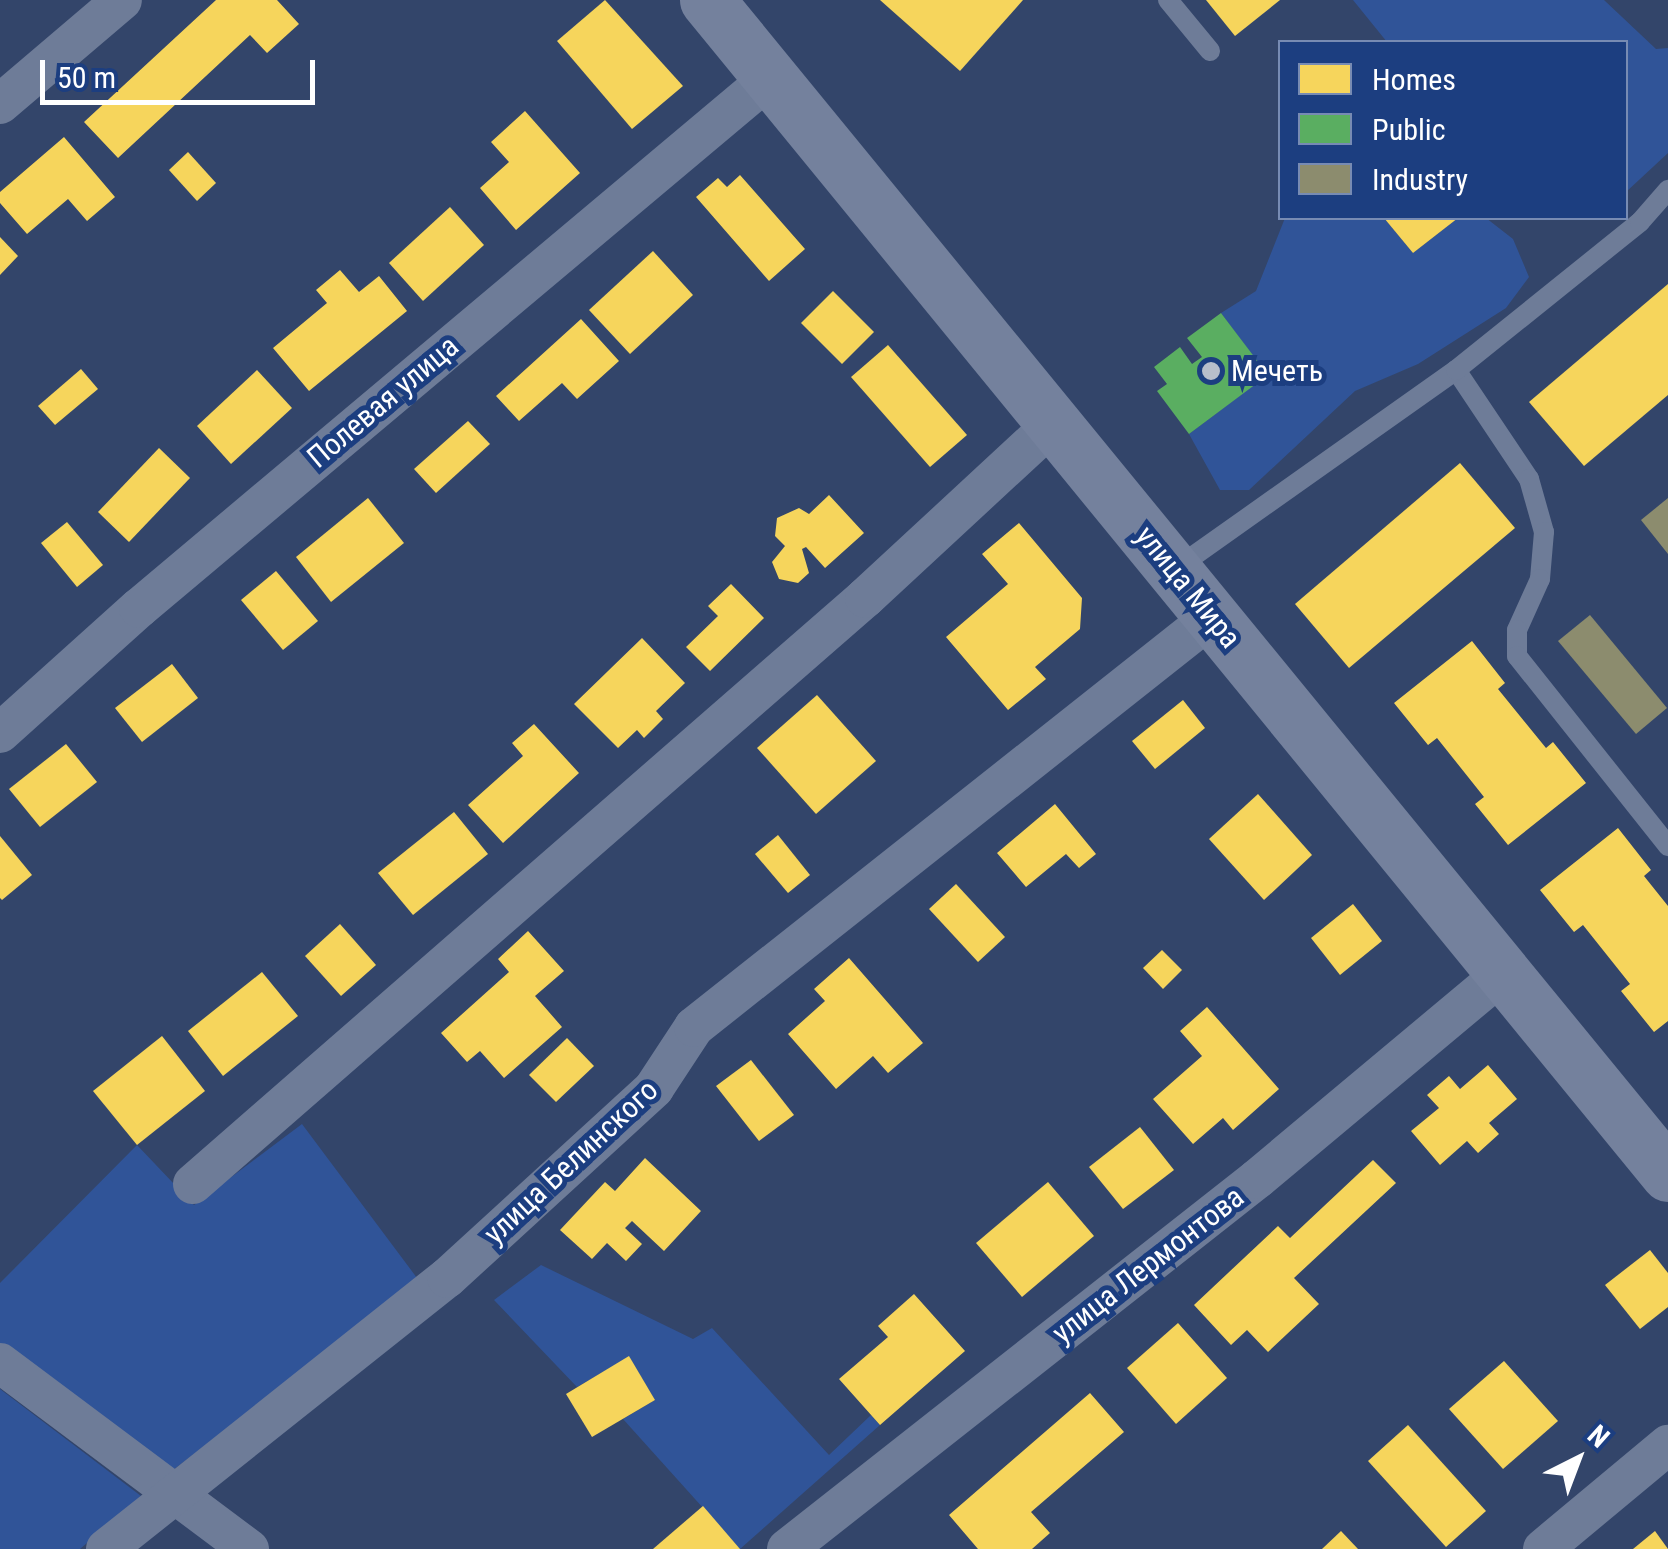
<!DOCTYPE html>
<html>
<head>
<meta charset="utf-8">
<style>
	body { margin:0 }
	#map { position:relative; width:1668px; height:1549px; overflow:hidden; background:#33456a; font-family:"Roboto Condensed",sans-serif }
	div>[style] { position:absolute }
	.green>* { inset:0; background:#305498 }
	.homes>* { inset:0; background:#f6d55c }
	.public>* { inset:0; background:#5aae61 }
	.industry>* { inset:0; background:#8c8c6e }
	.lane>* { height:20px; margin:-10px; padding:0 10px; transform-origin:10px; border-radius:10px; background:#6e7c98 }
	.street>* { height:40px; margin:-20px; padding:0 20px; transform-origin:20px; border-radius:20px; background:#6e7c98 }
	.secondary>* { height:55px; margin:-27.5px; padding:0 27.5px; transform-origin:27.5px; border-radius:27.5px; background:#74819d }
	.dots>* { width:28px; height:28px; translate:-50% -50%; box-sizing:border-box; border:5px solid #1c3e80; border-radius:50% }
	span { translate:-50% -50%; white-space:nowrap; text-align:center; line-height:1.15; -webkit-text-stroke:10px #1c3e80; paint-order:stroke }
	.poi-label { font-size:30px; color:#fff }
	.left { translate:0 -50%; text-align:left }
	.street-label { font-size:30px; color:#fff }
	.legend { position:absolute; left:1278px; top:40px; width:350px; height:180px; box-sizing:border-box; background:#1c3e80; border:2px solid #778bb3; margin:0; padding:12px 18px; list-style:none; font-size:30px; color:#fff }
	.legend li { display:flex; align-items:center; gap:20px; height:50px }
	.legend b { width:50px; border:2px solid #778bb3 }
	.north { position:absolute; left:1528px; top:1409px; width:100px; height:100px; -webkit-text-stroke:8px #1c3e80; paint-order:stroke; rotate:42deg; font-size:28px; font-weight:700; line-height:40px; text-align:center; color:#fff }
	.north::after { content:''; display:block; margin:auto; width:35px; height:45px; background:#fff; clip-path:polygon(50% 0,100% 100%,50% 72%,0 100%) }
	.scale { position:absolute; left:40px; top:60px; width:275px; height:45px; box-sizing:border-box; border:5px solid #fff; border-top:0; padding-left:12px; font-size:30px; line-height:35px; white-space:nowrap; color:#fff; -webkit-text-stroke:8px #1c3e80; paint-order:stroke }
</style>
</head>
<body>
<div id="map">
	<div class="green">
		<i style="clip-path:polygon(1353px 0,1604px 0,1656px 49px,1668px 48px,1668px 153px,1626px 192px,1626px 42px,1387px 42px)"></i>
		<i style="clip-path:polygon(1285px 218px,1384px 218px,1413px 253px,1458px 218px,1486px 218px,1513px 239px,1529px 277px,1506px 308px,1418px 364px,1355px 391px,1249px 490px,1220px 490px,1189px 434px,1267px 375px,1221px 313px,1256px 291px)"></i>
		<i style="clip-path:polygon(302px 1124px,420px 1282px,173px 1470px,0 1347px,0 1283px,137px 1145px,194px 1205px)"></i>
		<i style="clip-path:polygon(541px 1265px,693px 1339px,712px 1328px,829px 1455px,871px 1415px,880px 1425px,740px 1549px,623px 1419px,655px 1400px,629px 1357px,577px 1387px,494px 1300px)"></i>
		<i style="clip-path:polygon(0 1389px,141px 1496px,80px 1549px,0 1549px)"></i>
	</div>
	<div class="homes">
		<i style="clip-path:polygon(216px 0,277px 0,299px 24px,267px 53px,250px 35px,118px 158px,84px 122px)"></i>
		<i style="clip-path:polygon(605px 0,683px 86px,632px 129px,557px 41px)"></i>
		<i style="clip-path:polygon(880px 0,1023px 0,960px 71px)"></i>
		<i style="clip-path:polygon(1206px 0,1280px 0,1235px 36px)"></i>
		<i style="clip-path:polygon(525px 111px,580px 173px,516px 230px,480px 188px,509px 162px,491px 142px)"></i>
		<i style="clip-path:polygon(64px 137px,115px 197px,87px 221px,68px 199px,27px 234px,0 203px,0 192px)"></i>
		<i style="clip-path:polygon(188px 152px,216px 183px,197px 201px,169px 170px)"></i>
		<i style="clip-path:polygon(740px 175px,805px 249px,769px 281px,696px 197px,718px 178px,727px 187px)"></i>
		<i style="clip-path:polygon(450px 207px,484px 245px,423px 301px,389px 263px)"></i>
		<i style="clip-path:polygon(1384px 218px,1458px 218px,1413px 253px)"></i>
		<i style="clip-path:polygon(0 237px,18px 256px,0 275px)"></i>
		<i style="clip-path:polygon(653px 251px,693px 295px,630px 354px,589px 310px)"></i>
		<i style="clip-path:polygon(340px 270px,359px 292px,379px 276px,407px 311px,309px 391px,273px 348px,327px 303px,316px 290px)"></i>
		<i style="clip-path:polygon(1668px 284px,1668px 395px,1584px 466px,1529px 402px)"></i>
		<i style="clip-path:polygon(833px 291px,874px 332px,842px 364px,801px 323px)"></i>
		<i style="clip-path:polygon(581px 319px,619px 361px,577px 399px,562px 383px,519px 421px,496px 396px)"></i>
		<i style="clip-path:polygon(888px 345px,967px 435px,930px 467px,851px 377px)"></i>
		<i style="clip-path:polygon(81px 369px,98px 389px,55px 425px,38px 406px)"></i>
		<i style="clip-path:polygon(257px 370px,292px 408px,231px 464px,197px 426px)"></i>
		<i style="clip-path:polygon(468px 421px,490px 444px,436px 493px,414px 469px)"></i>
		<i style="clip-path:polygon(159px 448px,190px 478px,129px 542px,98px 512px)"></i>
		<i style="clip-path:polygon(1460px 463px,1515px 528px,1349px 668px,1295px 604px)"></i>
		<i style="clip-path:polygon(829px 495px,864px 533px,825px 568px,806px 547px,802px 549px,809px 573px,798px 583px,779px 579px,772px 562px,785px 546px,775px 536px,777px 518px,799px 508px,809px 514px)"></i>
		<i style="clip-path:polygon(368px 498px,404px 543px,331px 602px,296px 557px)"></i>
		<i style="clip-path:polygon(67px 522px,103px 565px,77px 587px,41px 543px)"></i>
		<i style="clip-path:polygon(1019px 523px,1082px 598px,1080px 629px,1035px 667px,1046px 679px,1008px 710px,946px 637px,1008px 584px,982px 554px)"></i>
		<i style="clip-path:polygon(276px 571px,318px 621px,283px 650px,241px 600px)"></i>
		<i style="clip-path:polygon(731px 584px,764px 618px,710px 671px,686px 647px,718px 616px,708px 606px)"></i>
		<i style="clip-path:polygon(642px 638px,685px 683px,656px 711px,663px 719px,644px 738px,637px 730px,618px 748px,574px 704px)"></i>
		<i style="clip-path:polygon(1472px 641px,1505px 683px,1498px 689px,1546px 748px,1553px 742px,1586px 783px,1508px 845px,1475px 804px,1484px 797px,1437px 738px,1428px 745px,1394px 703px)"></i>
		<i style="clip-path:polygon(172px 664px,198px 698px,142px 742px,115px 708px)"></i>
		<i style="clip-path:polygon(817px 695px,876px 761px,816px 814px,757px 748px)"></i>
		<i style="clip-path:polygon(1183px 700px,1205px 728px,1155px 769px,1132px 741px)"></i>
		<i style="clip-path:polygon(534px 724px,579px 773px,503px 843px,468px 805px,523px 756px,512px 743px)"></i>
		<i style="clip-path:polygon(66px 744px,97px 782px,40px 827px,9px 789px)"></i>
		<i style="clip-path:polygon(1258px 794px,1312px 855px,1264px 900px,1209px 839px)"></i>
		<i style="clip-path:polygon(1055px 804px,1096px 854px,1079px 868px,1066px 854px,1026px 887px,997px 853px)"></i>
		<i style="clip-path:polygon(454px 812px,488px 854px,413px 915px,378px 873px)"></i>
		<i style="clip-path:polygon(1618px 828px,1651px 870px,1644px 876px,1668px 906px,1668px 1021px,1654px 1032px,1621px 991px,1630px 984px,1583px 925px,1574px 932px,1540px 890px)"></i>
		<i style="clip-path:polygon(778px 835px,810px 875px,788px 893px,755px 854px)"></i>
		<i style="clip-path:polygon(0 836px,32px 875px,2px 900px,0 898px)"></i>
		<i style="clip-path:polygon(956px 884px,1005px 937px,978px 962px,929px 909px)"></i>
		<i style="clip-path:polygon(1353px 904px,1382px 941px,1340px 975px,1311px 938px)"></i>
		<i style="clip-path:polygon(340px 924px,376px 965px,341px 996px,305px 956px)"></i>
		<i style="clip-path:polygon(528px 931px,564px 971px,535px 996px,562px 1027px,504px 1078px,480px 1051px,467px 1062px,441px 1033px,509px 972px,498px 959px)"></i>
		<i style="clip-path:polygon(1162px 950px,1182px 970px,1163px 989px,1143px 968px)"></i>
		<i style="clip-path:polygon(849px 958px,923px 1043px,888px 1073px,873px 1056px,836px 1089px,788px 1034px,825px 1001px,814px 989px)"></i>
		<i style="clip-path:polygon(262px 972px,298px 1016px,223px 1076px,188px 1031px)"></i>
		<i style="clip-path:polygon(1207px 1007px,1279px 1089px,1233px 1130px,1223px 1118px,1193px 1144px,1153px 1099px,1202px 1056px,1180px 1031px)"></i>
		<i style="clip-path:polygon(162px 1036px,205px 1091px,137px 1145px,93px 1091px)"></i>
		<i style="clip-path:polygon(567px 1038px,594px 1066px,556px 1102px,529px 1075px)"></i>
		<i style="clip-path:polygon(751px 1060px,794px 1115px,759px 1141px,716px 1086px)"></i>
		<i style="clip-path:polygon(1488px 1065px,1517px 1099px,1489px 1123px,1499px 1134px,1478px 1153px,1467px 1141px,1440px 1165px,1411px 1131px,1439px 1108px,1427px 1095px,1449px 1076px,1460px 1089px)"></i>
		<i style="clip-path:polygon(1140px 1127px,1174px 1170px,1123px 1209px,1089px 1167px)"></i>
		<i style="clip-path:polygon(645px 1158px,701px 1211px,664px 1251px,632px 1221px,625px 1228px,642px 1244px,626px 1261px,607px 1243px,592px 1259px,560px 1230px,605px 1182px,615px 1191px)"></i>
		<i style="clip-path:polygon(1373px 1160px,1396px 1183px,1294px 1278px,1319px 1304px,1268px 1352px,1247px 1330px,1231px 1345px,1194px 1305px,1278px 1226px,1290px 1238px)"></i>
		<i style="clip-path:polygon(1048px 1182px,1094px 1236px,1022px 1297px,976px 1243px)"></i>
		<i style="clip-path:polygon(1650px 1250px,1668px 1273px,1668px 1307px,1640px 1329px,1605px 1285px)"></i>
		<i style="clip-path:polygon(914px 1294px,965px 1351px,880px 1425px,839px 1379px,888px 1337px,878px 1326px)"></i>
		<i style="clip-path:polygon(1178px 1323px,1227px 1378px,1176px 1424px,1127px 1368px)"></i>
		<i style="clip-path:polygon(629px 1356px,655px 1400px,592px 1437px,566px 1394px)"></i>
		<i style="clip-path:polygon(1504px 1361px,1558px 1421px,1503px 1469px,1449px 1409px)"></i>
		<i style="clip-path:polygon(1090px 1393px,1124px 1432px,1031px 1512px,1050px 1533px,1032px 1549px,978px 1549px,949px 1515px)"></i>
		<i style="clip-path:polygon(1408px 1425px,1486px 1511px,1446px 1547px,1368px 1461px)"></i>
		<i style="clip-path:polygon(703px 1506px,740px 1549px,653px 1549px)"></i>
		<i style="clip-path:polygon(1341px 1531px,1358px 1549px,1322px 1549px)"></i>
		<i style="clip-path:polygon(1655px 1531px,1668px 1549px,1633px 1549px)"></i>
	</div>
	<div class="public">
		<i style="clip-path:polygon(1221px 313px,1268px 375px,1189px 434px,1157px 391px,1167px 384px,1154px 367px,1180px 347px,1192px 364px,1202px 357px,1187px 338px)"></i>
	</div>
	<div class="industry">
		<i style="clip-path:polygon(1668px 498px,1668px 554px,1641px 520px)"></i>
		<i style="clip-path:polygon(1590px 615px,1667px 708px,1636px 734px,1558px 641px)"></i>
	</div>
	<div class="lane">
		<i style="left:1168px;top:0;width:66px;rotate:50.5deg"></i>
		<i style="left:1456px;top:370px;width:131px;rotate:56.2deg"></i>
		<i style="left:1529px;top:479px;width:55px;rotate:74.2deg"></i>
		<i style="left:1544px;top:532px;width:47px;rotate:94.9deg"></i>
		<i style="left:1540px;top:579px;width:56px;rotate:114.3deg"></i>
		<i style="left:1517px;top:630px;width:26px;rotate:90deg"></i>
		<i style="left:1517px;top:656px;width:243px;rotate:51.5deg"></i>
		<i style="left:1175px;top:569px;width:344px;rotate:-35.3deg"></i>
		<i style="left:1456px;top:370px;width:236px;rotate:-38.8deg"></i>
		<i style="left:1640px;top:222px;width:43px;rotate:-48.8deg"></i>
	</div>
	<div class="street">
		<i style="left:0;top:104px;width:160px;rotate:-40.4deg"></i>
		<i style="left:0;top:733px;width:187px;rotate:-42deg"></i>
		<i style="left:139px;top:608px;width:825px;rotate:-40.04deg"></i>
		<i style="left:193px;top:1184px;width:892px;rotate:-41.09deg"></i>
		<i style="left:865px;top:598px;width:258px;rotate:-42.8deg"></i>
		<i style="left:0;top:1363px;width:311px;rotate:36.8deg"></i>
		<i style="left:106px;top:1549px;width:436px;rotate:-38.5deg"></i>
		<i style="left:447px;top:1278px;width:281px;rotate:-42.5deg"></i>
		<i style="left:654px;top:1088px;width:73px;rotate:-56.7deg"></i>
		<i style="left:694px;top:1027px;width:661px;rotate:-38.36deg"></i>
		<i style="left:787px;top:1549px;width:598px;rotate:-38.21deg"></i>
		<i style="left:1257px;top:1179px;width:321px;rotate:-39.9deg"></i>
		<i style="left:1543px;top:1549px;width:163px;rotate:-39.8deg"></i>
	</div>
	<div class="secondary">
		<i style="left:707px;top:0;width:1517px;rotate:50.7deg"></i>
	</div>
	<div class="dots">
		<i style="left:1211px;top:371px;background:#b8becb"></i>
	</div>
	<div class="poi-label">
		<span class="left" style="left:1231px;top:371px">Мечеть</span>
	</div>
	<div class="street-label">
		<span style="left:383px;top:402px;rotate:-40deg">Полевая улица</span>
		<span style="left:1188px;top:587px;rotate:51deg">улица Мира</span>
		<span style="left:571px;top:1162px;rotate:-43deg">улица Белинского</span>
		<span style="left:1148px;top:1265px;rotate:-38deg">улица Лермонтова</span>
	</div>
	<ul class="legend">
	<li><b style="height:28px;background:#f6d55c"></b>Homes</li>
	<li><b style="height:28px;background:#5aae61"></b>Public</li>
	<li><b style="height:28px;background:#8c8c6e"></b>Industry</li>
	</ul>
	<div class="north">N</div>
	<div class="scale">50 m</div>
</div>
</body>
</html>
